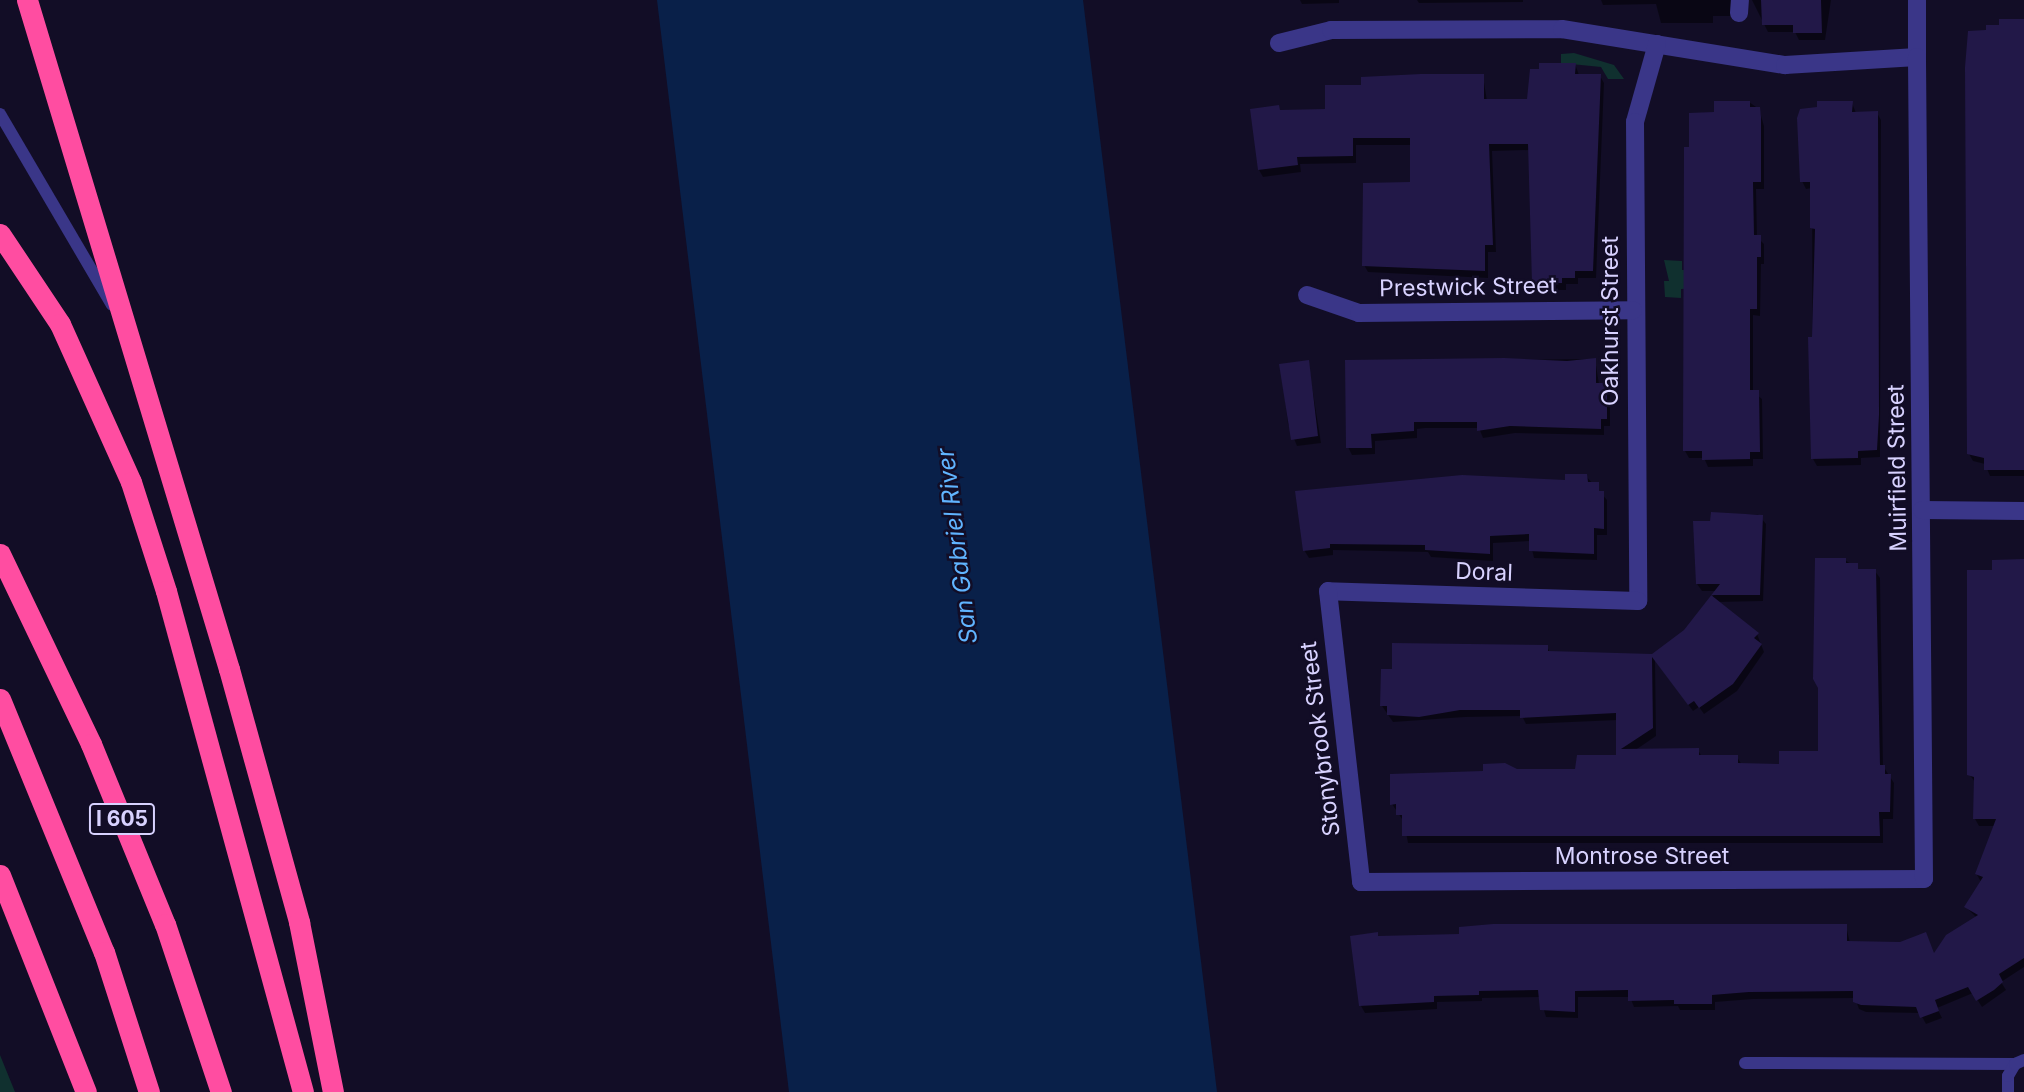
<!DOCTYPE html>
<html>
<head>
<meta charset="utf-8">
<style>
	body { margin:0 }
	#map { position:relative; width:2024px; height:1092px; overflow:hidden; background:#120d26; font-family:Inter,sans-serif }
	div>[style] { position:absolute }
	.green>* { inset:0; background:#10302f }
	.water>* { inset:0; background:#092049 }
	.shadow>* { inset:0; background:#0007 }
	.building>* { inset:0; background:#221848 }
	.service>* { height:12px; margin:-6px; padding:0 6px; transform-origin:6px; border-radius:6px; background:#3a3688 }
	.minor>* { height:18px; margin:-9px; padding:0 9px; transform-origin:9px; border-radius:9px; background:#3a3688 }
	.motorway>* { height:21px; margin:-10.5px; padding:0 10.5px; transform-origin:10.5px; border-radius:10.5px; background:#ff4da1 }
	span { translate:-50% -50%; white-space:nowrap; text-align:center; line-height:1.15; -webkit-text-stroke:5px #120d26; paint-order:stroke }
	.shield-label span { padding:2px 5px; background:#120d26; border:2px solid; border-radius:5px; -webkit-text-stroke-width:0 }
	.shield-label { font-size:21px; color:#d8d2ff; font-weight:700 }
	.street-label { font-size:23px; color:#d8d2ff }
	.water-label { font-size:24px; color:#60b4ff; font-style:italic }
</style>
</head>
<body>
<div id="map">
	<div class="green">
		<i style="clip-path:polygon(1574px 53px,1614px 65px,1624px 79px,1608px 79px,1601px 67px,1561px 63px,1561px 54px)"></i>
		<i style="clip-path:polygon(1664px 260px,1682px 261px,1682px 270px,1704px 270px,1702px 288px,1681px 289px,1681px 298px,1665px 297px,1664px 281px,1669px 281px)"></i>
		<i style="clip-path:polygon(0 1055px,15px 1092px,0 1092px)"></i>
	</div>
	<div class="water">
		<i style="clip-path:polygon(657px 0,1083px 0,1217px 1092px,789px 1092px)"></i>
	</div>
	<div class="shadow">
		<i style="clip-path:polygon(1300px 0,1339px 0,1339px 3px,1302px 4px)"></i>
		<i style="clip-path:polygon(1417px 0,1523px 0,1523px 2px,1419px 3px)"></i>
		<i style="clip-path:polygon(1601px 0,1736px 0,1731px 16px,1713px 16px,1713px 23px,1661px 23px,1656px 4px,1603px 5px)"></i>
		<i style="clip-path:polygon(1752px 0,1831px 0,1825px 40px,1799px 40px,1795px 32px,1768px 32px)"></i>
		<i style="clip-path:polygon(2024px 21px,2024px 476px,1990px 476px,1985px 464px,1973px 461px,1969px 454px,1988px 32px)"></i>
		<i style="clip-path:polygon(1575px 64px,1579px 75px,1600px 76px,1604px 83px,1596px 278px,1578px 278px,1578px 284px,1566px 284px,1566px 290px,1538px 290px,1534px 283px,1530px 150px,1492px 151px,1496px 252px,1488px 252px,1488px 278px,1368px 272px,1364px 265px,1412px 184px,1412px 145px,1356px 145px,1356px 163px,1300px 164px,1301px 172px,1263px 177px,1259px 170px,1281px 111px,1327px 110px,1363px 86px,1483px 76px,1487px 101px,1529px 101px)"></i>
		<i style="clip-path:polygon(1749px 102px,1759px 109px,1764px 126px,1764px 189px,1756px 189px,1757px 237px,1764px 244px,1764px 264px,1761px 264px,1760px 316px,1753px 315px,1753px 392px,1762px 399px,1763px 459px,1753px 459px,1753px 466px,1708px 467px,1704px 458px,1689px 458px,1685px 451px,1690px 149px,1716px 114px)"></i>
		<i style="clip-path:polygon(1852px 103px,1856px 113px,1877px 113px,1881px 120px,1880px 457px,1861px 458px,1861px 465px,1817px 466px,1813px 459px,1812px 188px,1806px 189px,1802px 181px)"></i>
		<i style="clip-path:polygon(1595px 359px,1599px 384px,1606px 384px,1610px 392px,1610px 426px,1604px 426px,1604px 435px,1515px 433px,1483px 438px,1479px 428px,1425px 428px,1417px 429px,1417px 438px,1375px 441px,1375px 454px,1352px 455px,1348px 447px,1347px 362px)"></i>
		<i style="clip-path:polygon(1308px 362px,1321px 443px,1297px 446px,1288px 424px,1281px 365px)"></i>
		<i style="clip-path:polygon(1586px 476px,1607px 500px,1607px 535px,1597px 535px,1597px 560px,1534px 558px,1530px 541px,1493px 543px,1493px 561px,1431px 557px,1428px 552px,1333px 550px,1333px 555px,1309px 558px,1304px 550px)"></i>
		<i style="clip-path:polygon(1712px 514px,1758px 514px,1766px 524px,1763px 601px,1717px 602px,1757px 634px,1764px 652px,1737px 691px,1704px 714px,1699px 707px,1693px 711px,1655px 660px,1656px 736px,1634px 751px,1698px 750px,1702px 757px,1737px 757px,1742px 765px,1781px 766px,1820px 753px,1845px 560px,1861px 571px,1875px 571px,1880px 578px,1883px 766px,1894px 783px,1893px 819px,1883px 819px,1883px 843px,1408px 843px,1404px 822px,1392px 804px,1516px 771px,1577px 771px,1618px 757px,1618px 720px,1526px 724px,1522px 716px,1465px 717px,1393px 722px,1382px 706px,1547px 646px,1550px 653px,1653px 655px,1685px 631px,1717px 591px,1702px 591px,1697px 584px)"></i>
		<i style="clip-path:polygon(2024px 560px,2024px 967px,2001px 982px,2006px 990px,1982px 1007px,1973px 993px,1937px 1008px,1942px 1018px,1926px 1024px,1920px 1013px,1866px 1012px,1859px 1009px,1855px 998px,1753px 999px,1715px 1002px,1715px 1010px,1680px 1010px,1678px 1006px,1634px 1007px,1630px 997px,1578px 997px,1578px 1018px,1546px 1017px,1540px 997px,1482px 998px,1482px 1001px,1437px 1002px,1437px 1009px,1365px 1013px,1361px 1006px,1377px 934px,1379px 937px,1846px 926px,1850px 943px,1935px 956px,1977px 918px,1966px 907px,1981px 882px,1976px 873px,1995px 826px,1979px 826px,1975px 819px,1975px 782px,1969px 774px,1994px 572px)"></i>
	</div>
	<div class="building">
		<i style="clip-path:polygon(1761px 0,1821px 0,1822px 33px,1793px 33px,1793px 25px,1762px 25px)"></i>
		<i style="clip-path:polygon(1999px 19px,2024px 19px,2024px 470px,1984px 470px,1984px 458px,1967px 454px,1965px 67px,1968px 31px,1986px 30px,1986px 25px,1999px 25px)"></i>
		<i style="clip-path:polygon(1539px 63px,1576px 63px,1575px 74px,1601px 74px,1593px 271px,1575px 271px,1575px 278px,1562px 278px,1562px 283px,1532px 283px,1528px 144px,1489px 144px,1493px 245px,1485px 245px,1485px 271px,1362px 266px,1363px 183px,1410px 182px,1410px 138px,1353px 138px,1353px 156px,1297px 157px,1298px 165px,1258px 170px,1250px 109px,1279px 105px,1280px 110px,1325px 109px,1325px 85px,1361px 85px,1361px 77px,1421px 74px,1484px 74px,1484px 99px,1527px 99px,1530px 69px,1539px 69px)"></i>
		<i style="clip-path:polygon(1714px 101px,1750px 101px,1750px 107px,1760px 107px,1761px 117px,1761px 182px,1753px 182px,1754px 235px,1761px 235px,1761px 257px,1757px 257px,1757px 309px,1750px 309px,1750px 390px,1759px 390px,1760px 452px,1750px 452px,1750px 459px,1702px 460px,1702px 451px,1683px 451px,1684px 147px,1689px 147px,1689px 113px,1714px 112px)"></i>
		<i style="clip-path:polygon(1817px 101px,1853px 101px,1852px 112px,1878px 111px,1879px 415px,1877px 450px,1858px 451px,1858px 458px,1811px 459px,1808px 337px,1812px 337px,1815px 229px,1810px 228px,1810px 182px,1800px 182px,1797px 118px,1800px 109px,1817px 107px)"></i>
		<i style="clip-path:polygon(1504px 358px,1567px 361px,1596px 358px,1596px 383px,1607px 383px,1607px 419px,1601px 419px,1601px 429px,1510px 426px,1477px 431px,1477px 422px,1414px 422px,1414px 431px,1371px 434px,1372px 448px,1346px 448px,1345px 360px)"></i>
		<i style="clip-path:polygon(1309px 360px,1318px 436px,1291px 440px,1279px 364px)"></i>
		<i style="clip-path:polygon(1565px 474px,1587px 474px,1588px 482px,1599px 482px,1599px 491px,1604px 491px,1604px 529px,1594px 528px,1594px 554px,1529px 551px,1529px 534px,1490px 536px,1490px 554px,1425px 550px,1425px 545px,1330px 544px,1330px 548px,1303px 551px,1295px 491px,1462px 475px,1565px 480px)"></i>
		<i style="clip-path:polygon(1711px 512px,1763px 515px,1760px 595px,1711px 595px,1759px 633px,1754px 638px,1762px 644px,1733px 684px,1699px 708px,1694px 701px,1688px 705px,1652px 657px,1653px 728px,1621px 749px,1699px 748px,1699px 755px,1738px 755px,1738px 763px,1779px 764px,1779px 751px,1818px 751px,1818px 688px,1813px 679px,1815px 558px,1846px 558px,1846px 563px,1858px 563px,1858px 569px,1876px 569px,1880px 765px,1885px 765px,1885px 774px,1891px 774px,1890px 812px,1879px 812px,1880px 836px,1402px 836px,1402px 815px,1396px 815px,1396px 804px,1390px 805px,1390px 774px,1483px 771px,1483px 764px,1505px 763px,1517px 769px,1575px 769px,1577px 755px,1616px 755px,1616px 713px,1520px 718px,1520px 710px,1460px 710px,1419px 717px,1387px 715px,1387px 706px,1380px 706px,1381px 669px,1392px 669px,1392px 643px,1548px 645px,1548px 651px,1652px 654px,1684px 630px,1720px 584px,1696px 584px,1693px 521px,1710px 521px)"></i>
		<i style="clip-path:polygon(2024px 559px,2024px 958px,1999px 974px,2003px 982px,1994px 990px,1976px 1001px,1968px 987px,1935px 1000px,1939px 1011px,1920px 1018px,1916px 1007px,1861px 1005px,1853px 1002px,1853px 991px,1749px 992px,1712px 995px,1712px 1004px,1674px 1004px,1674px 1000px,1628px 1001px,1628px 990px,1575px 991px,1575px 1012px,1540px 1010px,1538px 990px,1479px 991px,1479px 995px,1434px 996px,1434px 1002px,1359px 1006px,1350px 936px,1378px 932px,1378px 936px,1459px 934px,1459px 927px,1493px 924px,1847px 924px,1847px 941px,1900px 942px,1926px 932px,1934px 953px,1946px 935px,1978px 915px,1964px 907px,1983px 877px,1975px 874px,1996px 819px,1973px 819px,1974px 777px,1967px 775px,1967px 570px,1992px 570px,1992px 560px)"></i>
	</div>
	<div class="service">
		<i style="left:0;top:114px;width:221px;rotate:59.6deg"></i>
		<i style="left:1745px;top:1063px;width:270px;rotate:0.2deg"></i>
		<i style="left:2008px;top:1092px;width:16px;rotate:-90deg"></i>
		<i style="left:2008px;top:1076px;width:14px;rotate:-60deg"></i>
		<i style="left:2015px;top:1064px;width:10px;rotate:-24deg"></i>
	</div>
	<div class="minor">
		<i style="left:1739px;top:13px;width:13px;rotate:-86deg"></i>
		<i style="left:1279px;top:43px;width:54px;rotate:-14deg"></i>
		<i style="left:1331px;top:30px;width:231px;rotate:-0.2deg"></i>
		<i style="left:1562px;top:29px;width:226px;rotate:9.2deg"></i>
		<i style="left:1785px;top:65px;width:132px;rotate:-3.5deg"></i>
		<i style="left:1917px;top:57px;width:57px;rotate:-90deg"></i>
		<i style="left:1657px;top:44px;width:81px;rotate:105.8deg"></i>
		<i style="left:1635px;top:122px;width:479px;rotate:89.6deg"></i>
		<i style="left:1638px;top:601px;width:310px;rotate:-178.2deg"></i>
		<i style="left:1328px;top:591px;width:293px;rotate:83.5deg"></i>
		<i style="left:1361px;top:882px;width:563px;rotate:-0.31deg"></i>
		<i style="left:1924px;top:879px;width:822px;rotate:-90.49deg"></i>
		<i style="left:1307px;top:295px;width:55px;rotate:19.1deg"></i>
		<i style="left:1359px;top:313px;width:274px;rotate:-0.6deg"></i>
		<i style="left:1922px;top:510px;width:102px;rotate:0.6deg"></i>
	</div>
	<div class="motorway">
		<i style="left:27px;top:0;width:699px;rotate:73.2deg"></i>
		<i style="left:229px;top:669px;width:263px;rotate:74.5deg"></i>
		<i style="left:299px;top:922px;width:173px;rotate:78.7deg"></i>
		<i style="left:0;top:234px;width:108px;rotate:56.3deg"></i>
		<i style="left:60px;top:324px;width:173px;rotate:65.8deg"></i>
		<i style="left:131px;top:482px;width:114px;rotate:72.2deg"></i>
		<i style="left:166px;top:591px;width:519px;rotate:74.71deg"></i>
		<i style="left:0;top:554px;width:211px;rotate:64.4deg"></i>
		<i style="left:91px;top:744px;width:195px;rotate:67.7deg"></i>
		<i style="left:165px;top:924px;width:177px;rotate:71.6deg"></i>
		<i style="left:0;top:699px;width:274px;rotate:67.7deg"></i>
		<i style="left:104px;top:952px;width:147px;rotate:72.2deg"></i>
		<i style="left:0;top:875px;width:233px;rotate:68.4deg"></i>
	</div>
	<div class="shield-label">
		<span style="left:122px;top:819px">I 605</span>
	</div>
	<div class="street-label">
		<span style="left:1468px;top:287px;rotate:-1deg">Prestwick Street</span>
		<span style="left:1610px;top:321px;rotate:-90deg">Oakhurst Street</span>
		<span style="left:1897px;top:468px;rotate:-91deg">Muirfield Street</span>
		<span style="left:1484px;top:572px;rotate:2deg">Doral</span>
		<span style="left:1320px;top:739px;rotate:-97deg">Stonybrook Street</span>
		<span style="left:1642px;top:856px">Montrose Street</span>
	</div>
	<div class="water-label">
		<span style="left:957px;top:546px;rotate:-97deg">San Gabriel River</span>
	</div>
</div>
</body>
</html>
